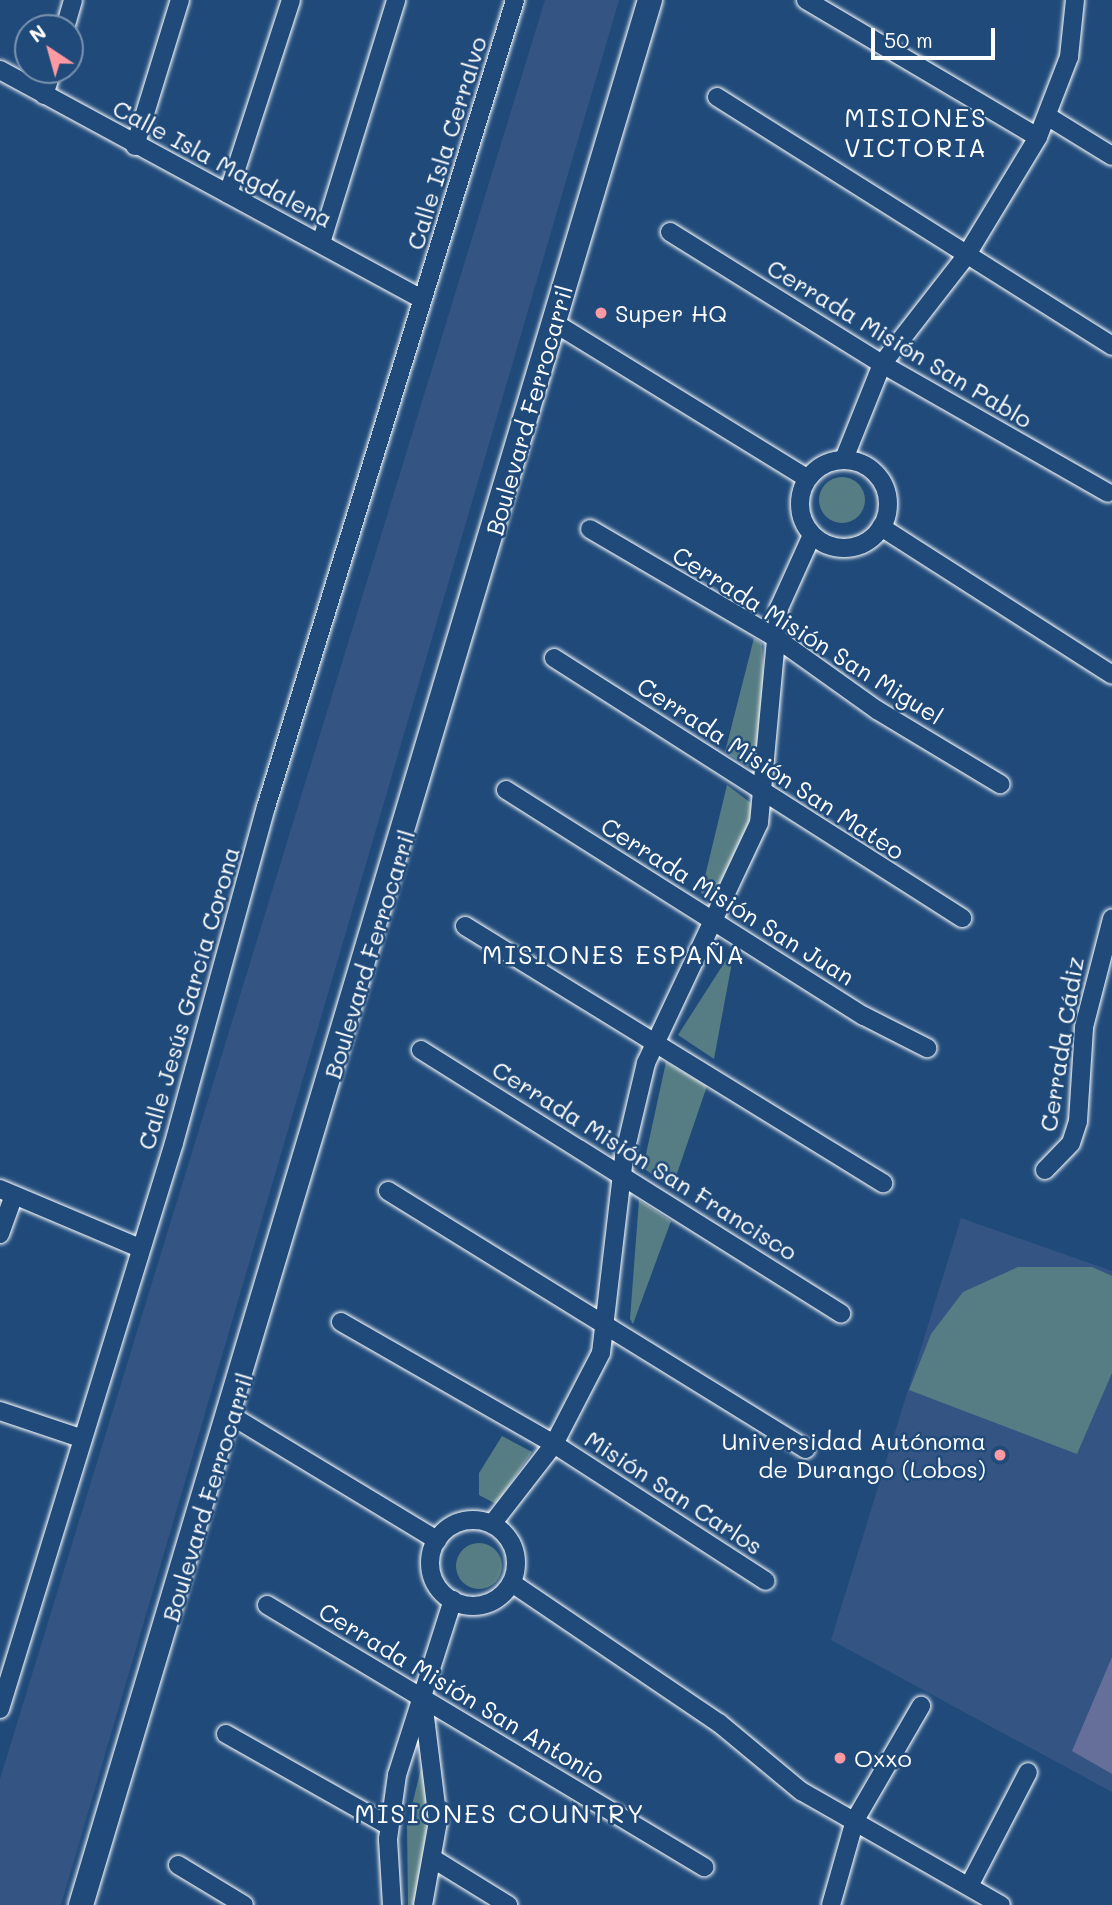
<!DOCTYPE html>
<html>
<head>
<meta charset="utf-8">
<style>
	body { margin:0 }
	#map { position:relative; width:1112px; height:1905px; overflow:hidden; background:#1f4a7a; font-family:Mali,sans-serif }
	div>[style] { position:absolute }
	.built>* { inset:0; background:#345583 }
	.green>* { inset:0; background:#577d84 }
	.round { border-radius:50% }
	.building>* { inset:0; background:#666f99 }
	.roads { filter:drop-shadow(0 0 2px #fff) drop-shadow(0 0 2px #fff) }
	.minor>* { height:18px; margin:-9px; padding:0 9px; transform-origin:9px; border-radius:9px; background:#1f4a7a }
	.minor>.ring { margin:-9px; padding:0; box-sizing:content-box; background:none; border:18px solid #1f4a7a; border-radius:50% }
	.secondary>* { height:24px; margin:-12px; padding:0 12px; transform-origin:12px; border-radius:12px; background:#1f4a7a }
	.dots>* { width:19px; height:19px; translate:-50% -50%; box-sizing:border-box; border:4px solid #1f4a7a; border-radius:50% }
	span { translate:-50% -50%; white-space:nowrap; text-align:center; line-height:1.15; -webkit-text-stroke:5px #1f4a7a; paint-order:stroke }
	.street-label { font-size:24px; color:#fff }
	.poi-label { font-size:24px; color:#fff }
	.left { translate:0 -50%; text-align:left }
	.right { translate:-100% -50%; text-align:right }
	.neighbourhood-label { font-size:26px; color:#fff; letter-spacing:2px }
	.north { position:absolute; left:14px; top:14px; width:70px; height:70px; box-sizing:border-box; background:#1f4a7a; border:2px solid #7992af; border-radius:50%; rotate:324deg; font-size:19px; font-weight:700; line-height:28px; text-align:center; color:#fff }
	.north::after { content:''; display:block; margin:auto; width:24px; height:32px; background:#ff9aa2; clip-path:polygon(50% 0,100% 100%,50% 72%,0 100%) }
	.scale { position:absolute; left:871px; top:28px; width:124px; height:32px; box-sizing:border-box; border:4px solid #fff; border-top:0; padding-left:9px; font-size:21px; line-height:24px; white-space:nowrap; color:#fff; -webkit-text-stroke:5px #1f4a7a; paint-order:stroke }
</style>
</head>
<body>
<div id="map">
	<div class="built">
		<i style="clip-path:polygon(545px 0,619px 0,61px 1905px,0 1905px,0 1779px)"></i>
		<i style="clip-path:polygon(961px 1218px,1112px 1271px,1112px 1792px,831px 1640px)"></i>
	</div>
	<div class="green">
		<i class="round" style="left:819px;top:477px;width:46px;height:46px"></i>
		<i style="clip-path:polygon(754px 638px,762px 643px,765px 711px,759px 773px,725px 752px)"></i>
		<i style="clip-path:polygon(727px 785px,755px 806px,741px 852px,714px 900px,701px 893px)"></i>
		<i style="clip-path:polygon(735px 946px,714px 1059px,678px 1035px)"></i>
		<i style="clip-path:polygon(666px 1062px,707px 1086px,672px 1188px,643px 1168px)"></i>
		<i style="clip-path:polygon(639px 1200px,671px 1221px,633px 1324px,630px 1319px)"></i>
		<i style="clip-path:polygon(1018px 1267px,1092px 1267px,1112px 1276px,1112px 1373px,1077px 1454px,909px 1390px,931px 1334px,963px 1292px)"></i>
		<i style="clip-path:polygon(502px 1436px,532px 1452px,496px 1504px,479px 1495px,479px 1473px)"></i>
		<i class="round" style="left:456px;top:1543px;width:46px;height:46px"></i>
		<i style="clip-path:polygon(425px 1752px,431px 1834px,414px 1905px,408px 1905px,407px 1826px)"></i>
	</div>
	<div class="building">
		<i style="clip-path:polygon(1112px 1657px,1112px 1774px,1072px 1751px)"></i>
	</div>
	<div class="roads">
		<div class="minor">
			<i style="left:806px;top:0;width:269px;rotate:30.6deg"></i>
			<i style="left:65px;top:28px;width:29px;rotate:-74deg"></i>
			<i style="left:0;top:70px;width:481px;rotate:28.5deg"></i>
			<i style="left:44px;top:95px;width:26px;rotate:-72deg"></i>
			<i style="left:717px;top:97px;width:467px;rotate:32.2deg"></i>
			<i style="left:1047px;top:116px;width:76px;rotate:31.6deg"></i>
			<i style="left:135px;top:146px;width:153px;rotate:-72.9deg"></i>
			<i style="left:228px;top:194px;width:204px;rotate:-72deg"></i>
			<i style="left:670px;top:232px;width:250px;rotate:31.9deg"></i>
			<i style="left:882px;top:364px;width:260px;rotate:29.7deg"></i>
			<i style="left:321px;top:243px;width:254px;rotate:-72.8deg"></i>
			<i style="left:553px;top:322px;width:298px;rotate:31.6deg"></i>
			<i style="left:844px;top:459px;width:102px;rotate:-68.2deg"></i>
			<i style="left:882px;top:364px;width:137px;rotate:-52.1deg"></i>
			<i style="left:966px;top:256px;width:139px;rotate:-58.8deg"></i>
			<i style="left:1038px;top:137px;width:86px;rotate:-68.8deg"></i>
			<i style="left:1069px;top:57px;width:57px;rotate:-84deg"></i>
			<i class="ring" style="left:800px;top:460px;width:70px;height:70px"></i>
			<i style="left:881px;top:527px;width:274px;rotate:32.6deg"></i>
			<i style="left:590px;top:529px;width:216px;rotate:30.4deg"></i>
			<i style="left:776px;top:638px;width:124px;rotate:35.5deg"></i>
			<i style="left:877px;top:710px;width:144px;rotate:31deg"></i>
			<i style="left:554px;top:658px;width:484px;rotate:32.5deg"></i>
			<i style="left:506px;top:790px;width:423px;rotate:32.3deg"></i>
			<i style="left:864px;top:1016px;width:71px;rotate:26.9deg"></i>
			<i style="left:465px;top:926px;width:491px;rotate:31.6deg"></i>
			<i style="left:421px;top:1050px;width:496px;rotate:32.1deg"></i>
			<i style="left:1045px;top:1170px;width:37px;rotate:-46deg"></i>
			<i style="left:1071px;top:1143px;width:23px;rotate:-72deg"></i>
			<i style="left:1078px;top:1121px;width:94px;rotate:-86.3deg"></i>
			<i style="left:1084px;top:1027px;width:112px;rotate:-75.5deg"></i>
			<i style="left:0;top:1189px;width:152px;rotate:22.9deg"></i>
			<i style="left:388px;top:1191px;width:491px;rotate:31.7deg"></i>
			<i style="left:0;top:1234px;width:41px;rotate:-70.3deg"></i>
			<i style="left:341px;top:1322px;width:245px;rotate:29.8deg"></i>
			<i style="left:554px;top:1444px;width:252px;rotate:32.9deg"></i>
			<i style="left:0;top:1411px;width:84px;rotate:18.6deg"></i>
			<i style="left:232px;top:1416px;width:240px;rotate:31.2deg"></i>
			<i class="ring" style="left:430px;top:1520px;width:68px;height:68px"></i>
			<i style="left:492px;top:1524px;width:101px;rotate:-52.2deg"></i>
			<i style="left:554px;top:1444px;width:102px;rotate:-62.7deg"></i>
			<i style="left:601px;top:1353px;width:198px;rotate:-83.3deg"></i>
			<i style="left:624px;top:1156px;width:96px;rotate:-76.7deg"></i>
			<i style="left:646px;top:1063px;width:265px;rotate:-64.8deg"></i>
			<i style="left:759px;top:823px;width:216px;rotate:-84.7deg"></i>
			<i style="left:779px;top:608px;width:80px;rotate:-65.7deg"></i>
			<i style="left:512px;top:1583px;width:250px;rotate:34.1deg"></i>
			<i style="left:719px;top:1723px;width:107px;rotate:39.7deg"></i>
			<i style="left:801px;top:1791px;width:230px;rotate:29.7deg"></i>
			<i style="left:267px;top:1605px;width:510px;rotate:30.94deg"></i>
			<i style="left:423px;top:1701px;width:121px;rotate:82.9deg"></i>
			<i style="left:438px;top:1821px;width:85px;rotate:100.1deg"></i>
			<i style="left:0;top:1709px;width:592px;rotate:-72.91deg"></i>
			<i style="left:174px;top:1143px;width:348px;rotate:-74.7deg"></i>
			<i style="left:266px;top:807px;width:845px;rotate:-72.85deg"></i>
			<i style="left:226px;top:1734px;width:187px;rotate:29.4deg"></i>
			<i style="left:435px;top:1860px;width:86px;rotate:31.7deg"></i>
			<i style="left:178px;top:1865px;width:77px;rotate:31.2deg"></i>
			<i style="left:969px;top:1886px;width:128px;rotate:-62.6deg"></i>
			<i style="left:392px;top:1905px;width:66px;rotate:-93.5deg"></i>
			<i style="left:388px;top:1839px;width:65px;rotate:-82deg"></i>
			<i style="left:397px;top:1775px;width:184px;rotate:-72.3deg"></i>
			<i style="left:831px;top:1905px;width:88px;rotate:-74.2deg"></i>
			<i style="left:855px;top:1820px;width:132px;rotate:-59.9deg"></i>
		</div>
		<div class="secondary">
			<i style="left:81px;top:1905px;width:1988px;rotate:-73.37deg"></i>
		</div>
	</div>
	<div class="dots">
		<i style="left:601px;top:313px;background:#ff9aa2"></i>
		<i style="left:1000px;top:1455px;background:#ff9aa2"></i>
		<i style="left:840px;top:1758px;background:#ff9aa2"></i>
	</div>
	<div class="street-label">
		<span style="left:446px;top:143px;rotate:-73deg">Calle Isla Cerralvo</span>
		<span style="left:223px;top:163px;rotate:28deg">Calle Isla Magdalena</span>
		<span style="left:900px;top:343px;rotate:31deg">Cerrada Misión San Pablo</span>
		<span style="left:529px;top:410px;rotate:-74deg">Boulevard Ferrocarril</span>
		<span style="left:808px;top:635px;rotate:32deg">Cerrada Misión San Miguel</span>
		<span style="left:771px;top:768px;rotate:33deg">Cerrada Misión San Mateo</span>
		<span style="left:728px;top:901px;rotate:32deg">Cerrada Misión San Juan</span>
		<span style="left:369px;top:954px;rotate:-73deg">Boulevard Ferrocarril</span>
		<span style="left:188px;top:998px;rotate:-74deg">Calle Jesús García Corona</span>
		<span style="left:1061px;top:1044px;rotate:-81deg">Cerrada Cádiz</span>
		<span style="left:645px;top:1160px;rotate:32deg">Cerrada Misión San Francisco</span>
		<span style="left:674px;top:1492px;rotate:33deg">Misión San Carlos</span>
		<span style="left:207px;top:1497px;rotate:-73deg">Boulevard Ferrocarril</span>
		<span style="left:462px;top:1693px;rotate:31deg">Cerrada Misión San Antonio</span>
	</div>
	<div class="poi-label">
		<span class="left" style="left:615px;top:313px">Super HQ</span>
		<span class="right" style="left:986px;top:1455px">Universidad Autónoma<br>de Durango (Lobos)</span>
		<span class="left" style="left:854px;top:1758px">Oxxo</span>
	</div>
	<div class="neighbourhood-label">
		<span style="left:916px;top:133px">MISIONES<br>VICTORIA</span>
		<span style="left:614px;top:955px">MISIONES ESPAÑA</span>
		<span style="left:500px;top:1814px">MISIONES COUNTRY</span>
	</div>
	<div class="north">N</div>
	<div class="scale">50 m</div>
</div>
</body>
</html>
